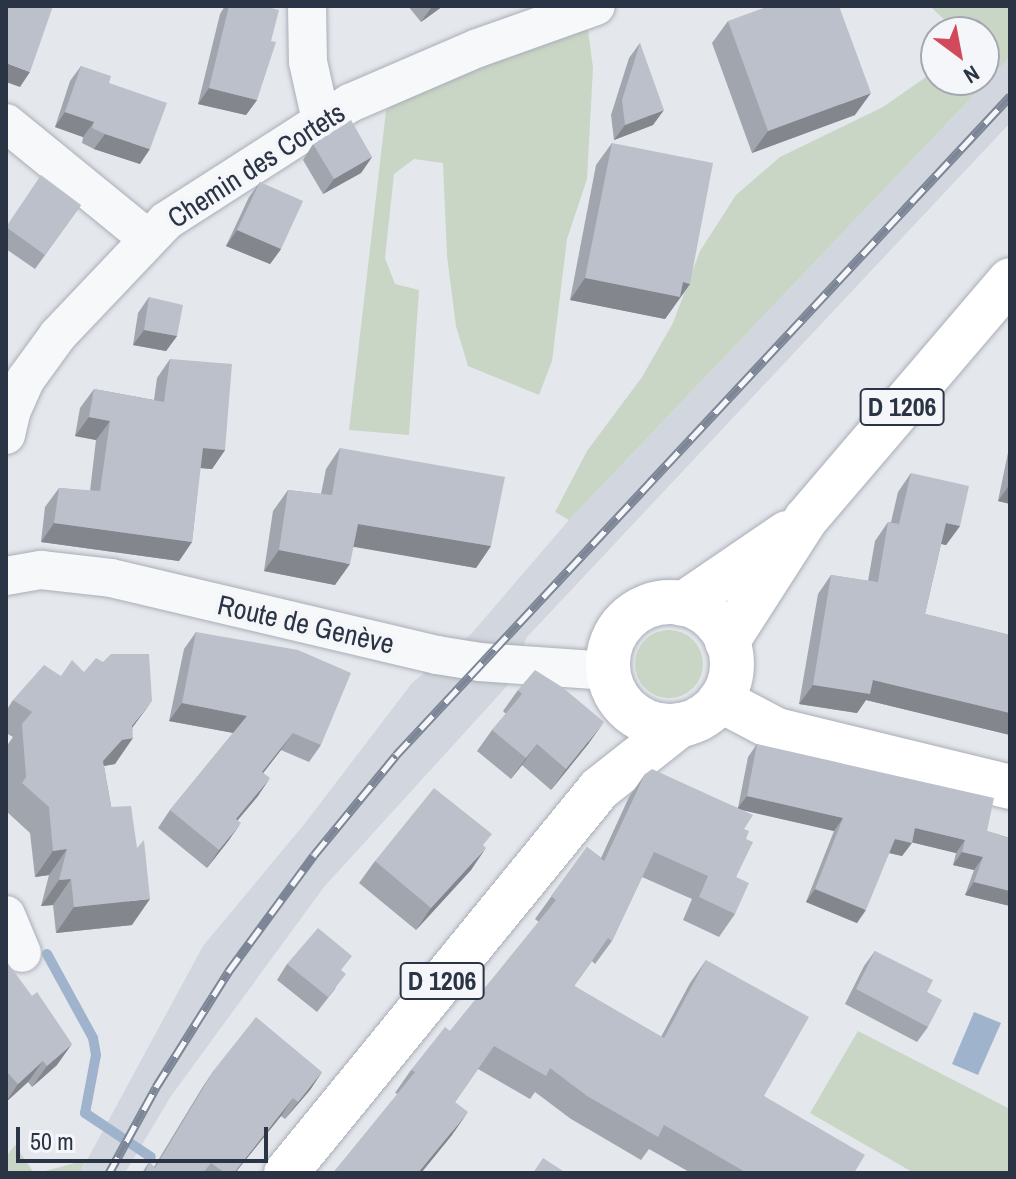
<!DOCTYPE html>
<html>
<head>
<meta charset="utf-8">
<style>
	body { margin:0 }
	#map { position:relative; width:1016px; height:1179px; overflow:hidden; background:#e4e7ec; font-family:"Archivo Narrow",sans-serif }
	div>[style] { position:absolute }
	.built>* { inset:0; background:#d2d6de }
	.green>* { inset:0; background:#c9d6c5 }
	.round { border-radius:50% }
	.water>* { inset:0; background:#9fb4cc }
	.stream>* { height:10px; margin:-5px; padding:0 5px; transform-origin:5px; border-radius:5px; background:#9fb4cc }
	.roads { filter:drop-shadow(0 0 2px #a9aeb7) drop-shadow(0 0 2px #a9aeb7) }
	.minor>* { height:38px; margin:-19px; padding:0 19px; transform-origin:19px; border-radius:19px; background:#f7f8fa }
	.major>* { height:44px; margin:-22px; padding:0 22px; transform-origin:22px; border-radius:22px; background:#fff }
	.major>.ring { margin:-22px; padding:0; box-sizing:content-box; background:none; border:44px solid #fff; border-radius:50% }
	.rail>* { height:9px; margin-top:-4.5px; transform-origin:0; background:repeating-linear-gradient(90deg,#f4f6f9 0 18px,#7d8696 0 36px); box-sizing:border-box; border-block:2px solid #7d8696 }
	.wall>* { inset:0; background:#a1a5ae }
	.shaded-wall>* { inset:0; background:#83868d }
	.building>* { inset:0; background:#bbc0ca }
	span { translate:-50% -50%; white-space:nowrap; text-align:center; line-height:1.15; -webkit-text-stroke:8px #f4f6f9; paint-order:stroke }
	.shield-label span { padding:2px 6px; background:#f4f6f9; border:2px solid; border-radius:6px; -webkit-text-stroke-width:0 }
	.shield-label { font-size:26px; color:#2b3445; font-weight:700 }
	.street-label { font-size:28px; color:#2b3445 }
	.frame { position:absolute; inset:0; border:8px solid #2b3445; pointer-events:none }
	.north { position:absolute; left:920px; top:16px; width:80px; height:80px; box-sizing:border-box; background:#f4f6f9; border:2px solid #a4a8b1; border-radius:50%; rotate:148deg; font-size:22px; font-weight:700; line-height:32px; text-align:center; color:#2b3445 }
	.north::after { content:''; display:block; margin:auto; width:28px; height:36px; background:#d1495b; clip-path:polygon(50% 0,100% 100%,50% 72%,0 100%) }
	.scale { position:absolute; left:16px; top:1127px; width:252px; height:36px; box-sizing:border-box; border:4px solid #2b3445; border-top:0; padding-left:10px; font-size:24px; line-height:28px; white-space:nowrap; color:#2b3445; -webkit-text-stroke:6px #f4f6f9; paint-order:stroke }
</style>
</head>
<body>
<div id="map">
	<div class="built">
		<i style="clip-path:polygon(1010px 57px,1010px 123px,527px 637px,507px 686px,324px 887px,171px 1096px,125px 1173px,80px 1173px,203px 946px,306px 822px,412px 683px,472px 633px,569px 520px)"></i>
	</div>
	<div class="green">
		<i style="clip-path:polygon(930px 6px,1010px 6px,1010px 57px,569px 520px,555px 512px,587px 451px,642px 377px,673px 323px,700px 251px,736px 195px,780px 157px,883px 107px,936px 70px,936px 80px,984px 80px,984px 32px,957px 32px)"></i>
		<i style="clip-path:polygon(588px 30px,593px 68px,587px 179px,567px 239px,552px 361px,539px 395px,468px 366px,456px 326px,447px 256px,443px 163px,414px 159px,394px 174px,385px 258px,395px 284px,419px 290px,409px 435px,349px 430px,386px 111px,409px 90px,553px 31px)"></i>
		<i class="round" style="left:635px;top:630px;width:68px;height:68px"></i>
		<i style="clip-path:polygon(858px 1031px,1010px 1109px,1010px 1173px,914px 1173px,810px 1113px)"></i>
		<i style="clip-path:polygon(15px 1145px,34px 1173px,6px 1173px,6px 1157px)"></i>
		<i style="clip-path:polygon(86px 1160px,80px 1173px,38px 1173px)"></i>
	</div>
	<div class="water">
		<i style="clip-path:polygon(974px 1012px,1001px 1023px,978px 1075px,952px 1064px)"></i>
	</div>
	<div class="stream">
		<i style="left:47px;top:954px;width:96px;rotate:61.3deg"></i>
		<i style="left:93px;top:1038px;width:17px;rotate:80deg"></i>
		<i style="left:96px;top:1055px;width:59px;rotate:100.7deg"></i>
		<i style="left:85px;top:1113px;width:79px;rotate:33.7deg"></i>
	</div>
	<div class="roads">
		<div class="minor">
			<i style="left:307px;top:6px;width:56px;rotate:89deg"></i>
			<i style="left:308px;top:62px;width:59px;rotate:77.4deg"></i>
			<i style="left:6px;top:123px;width:182px;rotate:39.2deg"></i>
			<i style="left:6px;top:435px;width:26px;rotate:-77deg"></i>
			<i style="left:12px;top:410px;width:34px;rotate:-66deg"></i>
			<i style="left:26px;top:379px;width:54px;rotate:-54deg"></i>
			<i style="left:58px;top:335px;width:157px;rotate:-46.5deg"></i>
			<i style="left:166px;top:221px;width:219px;rotate:-32.7deg"></i>
			<i style="left:350px;top:103px;width:139px;rotate:-23.3deg"></i>
			<i style="left:478px;top:48px;width:125px;rotate:-19.6deg"></i>
			<i style="left:6px;top:576px;width:36px;rotate:-10deg"></i>
			<i style="left:41px;top:570px;width:70px;rotate:6.5deg"></i>
			<i style="left:111px;top:578px;width:335px;rotate:13.3deg"></i>
			<i style="left:437px;top:655px;width:44px;rotate:9.2deg"></i>
			<i style="left:480px;top:662px;width:128px;rotate:4deg"></i>
			<i style="left:6px;top:915px;width:41px;rotate:67.2deg"></i>
		</div>
		<div class="major">
			<i class="ring" style="left:608px;top:602px;width:80px;height:80px"></i>
			<i style="left:683px;top:604px;width:126px;rotate:-34.3deg"></i>
			<i style="left:727px;top:642px;width:146px;rotate:-57.3deg"></i>
			<i style="left:806px;top:519px;width:314px;rotate:-49.5deg"></i>
			<i style="left:720px;top:700px;width:64px;rotate:27.8deg"></i>
			<i style="left:777px;top:730px;width:240px;rotate:13.7deg"></i>
			<i style="left:286px;top:1173px;width:495px;rotate:-50.8deg"></i>
			<i style="left:599px;top:789px;width:103px;rotate:-38.3deg"></i>
		</div>
	</div>
	<div class="rail">
		<i style="left:109px;top:1173px;width:98px;rotate:-61.3deg"></i>
		<i style="left:156px;top:1087px;width:136px;rotate:-57.9deg"></i>
		<i style="left:228px;top:972px;width:145px;rotate:-53.7deg"></i>
		<i style="left:314px;top:855px;width:129px;rotate:-50.6deg"></i>
		<i style="left:396px;top:755px;width:901px;rotate:-47.02deg"></i>
	</div>
	<div class="wall">
		<i style="clip-path:polygon(225px 6px,229px 6px,257px 100px,246px 115px,198px 104px,220px 14px)"></i>
		<i style="clip-path:polygon(408px 6px,443px 6px,421px 22px)"></i>
		<i style="clip-path:polygon(728px 21px,855px 115px,752px 153px,712px 43px)"></i>
		<i style="clip-path:polygon(640px 43px,653px 125px,614px 140px,611px 115px,629px 58px)"></i>
		<i style="clip-path:polygon(81px 66px,109px 83px,140px 164px,94px 149px,82px 143px,83px 137px,55px 127px,70px 81px)"></i>
		<i style="clip-path:polygon(612px 143px,690px 284px,665px 319px,570px 300px,596px 165px)"></i>
		<i style="clip-path:polygon(313px 144px,372px 157px,361px 173px,323px 194px,303px 160px)"></i>
		<i style="clip-path:polygon(260px 182px,281px 249px,270px 264px,226px 246px,249px 197px)"></i>
		<i style="clip-path:polygon(81px 205px,35px 269px,6px 249px,6px 225px)"></i>
		<i style="clip-path:polygon(149px 297px,177px 336px,166px 351px,133px 345px,138px 313px)"></i>
		<i style="clip-path:polygon(170px 359px,225px 450px,212px 469px,200px 468px,192px 542px,179px 561px,41px 542px,45px 507px,59px 488px,90px 491px,96px 440px,75px 436px,80px 408px,94px 389px,154px 400px,157px 378px)"></i>
		<i style="clip-path:polygon(1010px 443px,1010px 504px,998px 501px)"></i>
		<i style="clip-path:polygon(340px 448px,491px 546px,476px 568px,354px 546px,335px 585px,264px 571px,273px 511px,288px 490px,321px 494px,326px 469px)"></i>
		<i style="clip-path:polygon(911px 473px,960px 526px,946px 545px,941px 544px,925px 614px,1010px 635px,1010px 735px,866px 700px,857px 713px,799px 704px,818px 594px,831px 575px,868px 581px,875px 541px,888px 522px,891px 522px,898px 492px)"></i>
		<i style="clip-path:polygon(196px 632px,321px 745px,309px 762px,281px 750px,263px 773px,258px 796px,238px 820px,229px 840px,207px 868px,158px 828px,170px 810px,233px 733px,169px 721px,184px 649px)"></i>
		<i style="clip-path:polygon(518px 690px,589px 743px,551px 790px,522px 765px,511px 779px,477px 751px,492px 730px,506px 714px,503px 711px)"></i>
		<i style="clip-path:polygon(13px 700px,133px 729px,115px 764px,104px 766px,132px 925px,56px 933px,53px 905px,41px 906px,49px 875px,35px 877px,30px 833px,6px 811px,6px 806px,8px 803px,6px 772px,6px 747px,13px 737px,6px 733px,6px 711px)"></i>
		<i style="clip-path:polygon(757px 744px,987px 831px,1010px 838px,1010px 906px,965px 895px,974px 870px,953px 865px,956px 853px,912px 842px,902px 856px,889px 853px,857px 923px,806px 902px,834px 831px,740px 809px,746px 839px,736px 877px,735px 914px,719px 937px,683px 920px,692px 899px,642px 877px,612px 941px,595px 964px,592px 961px,574px 986px,661px 1037px,690px 983px,706px 960px,764px 1096px,854px 1173px,691px 1173px,649px 1149px,641px 1160px,571px 1119px,535px 1092px,530px 1099px,478px 1069px,455px 1102px,452px 1135px,421px 1173px,333px 1173px,398px 1094px,395px 1093px,411px 1070px,450px 1031px,539px 922px,535px 919px,587px 847px,601px 858px,629px 797px,645px 774px,738px 808px,748px 757px)"></i>
		<i style="clip-path:polygon(484px 846px,471px 870px,416px 930px,359px 883px,375px 861px)"></i>
		<i style="clip-path:polygon(875px 951px,927px 992px,928px 1027px,917px 1042px,845px 1004px,864px 966px)"></i>
		<i style="clip-path:polygon(6px 962px,57px 1065px,32px 1087px,28px 1082px,6px 1102px)"></i>
		<i style="clip-path:polygon(287px 964px,342px 971px,335px 989px,317px 1012px,277px 980px)"></i>
		<i style="clip-path:polygon(214px 1070px,322px 1072px,310px 1090px,285px 1119px,281px 1116px,235px 1173px,142px 1173px,149px 1162px,154px 1167px,202px 1088px)"></i>
	</div>
	<div class="shaded-wall">
		<i style="clip-path:polygon(434px 6px,443px 6px,421px 22px,431px 8px)"></i>
		<i style="clip-path:polygon(6px 63px,30px 72px,20px 87px,6px 82px)"></i>
		<i style="clip-path:polygon(209px 88px,257px 100px,246px 115px,198px 104px)"></i>
		<i style="clip-path:polygon(871px 93px,855px 115px,752px 153px,768px 131px)"></i>
		<i style="clip-path:polygon(664px 110px,653px 125px,614px 140px,625px 125px)"></i>
		<i style="clip-path:polygon(65px 112px,94px 122px,83px 137px,55px 127px)"></i>
		<i style="clip-path:polygon(105px 134px,150px 149px,140px 164px,94px 149px)"></i>
		<i style="clip-path:polygon(372px 157px,361px 173px,323px 194px,334px 179px)"></i>
		<i style="clip-path:polygon(237px 230px,281px 249px,270px 264px,226px 246px)"></i>
		<i style="clip-path:polygon(585px 278px,683px 282px,690px 284px,665px 319px,570px 300px)"></i>
		<i style="clip-path:polygon(144px 330px,177px 336px,166px 351px,133px 345px)"></i>
		<i style="clip-path:polygon(89px 417px,110px 421px,96px 440px,75px 436px)"></i>
		<i style="clip-path:polygon(203px 448px,225px 450px,212px 469px,189px 467px)"></i>
		<i style="clip-path:polygon(1010px 484px,1010px 504px,998px 501px)"></i>
		<i style="clip-path:polygon(54px 523px,192px 542px,179px 561px,41px 542px)"></i>
		<i style="clip-path:polygon(946px 523px,960px 526px,946px 545px,932px 542px)"></i>
		<i style="clip-path:polygon(358px 524px,491px 546px,476px 568px,343px 545px)"></i>
		<i style="clip-path:polygon(279px 550px,350px 564px,335px 585px,264px 571px)"></i>
		<i style="clip-path:polygon(873px 680px,1010px 713px,1010px 735px,866px 700px,857px 713px,799px 704px,813px 685px)"></i>
		<i style="clip-path:polygon(152px 701px,124px 739px,133px 738px,115px 764px,103px 766px,103px 761px)"></i>
		<i style="clip-path:polygon(182px 703px,247px 716px,234px 733px,169px 721px)"></i>
		<i style="clip-path:polygon(604px 722px,589px 743px,551px 790px,566px 769px)"></i>
		<i style="clip-path:polygon(293px 733px,281px 750px,250px 790px,262px 772px)"></i>
		<i style="clip-path:polygon(537px 744px,522px 765px,511px 779px,526px 758px)"></i>
		<i style="clip-path:polygon(270px 778px,258px 796px,224px 836px,236px 819px)"></i>
		<i style="clip-path:polygon(747px 796px,843px 818px,834px 831px,737px 809px)"></i>
		<i style="clip-path:polygon(241px 823px,229px 840px,207px 868px,219px 850px)"></i>
		<i style="clip-path:polygon(915px 828px,965px 840px,956px 853px,906px 841px)"></i>
		<i style="clip-path:polygon(895px 839px,912px 843px,902px 856px,885px 852px)"></i>
		<i style="clip-path:polygon(486px 848px,471px 870px,416px 930px,431px 908px)"></i>
		<i style="clip-path:polygon(67px 849px,49px 875px,35px 877px,53px 851px)"></i>
		<i style="clip-path:polygon(962px 852px,983px 857px,974px 870px,953px 865px)"></i>
		<i style="clip-path:polygon(71px 879px,53px 905px,41px 906px,59px 880px)"></i>
		<i style="clip-path:polygon(974px 882px,1010px 891px,1010px 906px,965px 895px)"></i>
		<i style="clip-path:polygon(815px 889px,866px 910px,857px 923px,806px 902px)"></i>
		<i style="clip-path:polygon(150px 899px,132px 925px,56px 933px,74px 907px)"></i>
		<i style="clip-path:polygon(72px 1044px,57px 1065px,32px 1087px,47px 1066px)"></i>
		<i style="clip-path:polygon(43px 1061px,28px 1082px,6px 1102px,18px 1084px)"></i>
		<i style="clip-path:polygon(322px 1072px,310px 1090px,285px 1119px,298px 1102px)"></i>
		<i style="clip-path:polygon(293px 1098px,281px 1116px,235px 1173px,234px 1173px)"></i>
		<i style="clip-path:polygon(468px 1112px,452px 1135px,421px 1173px,418px 1173px)"></i>
	</div>
	<div class="building">
		<i style="clip-path:polygon(6px 6px,53px 6px,30px 72px,6px 63px)"></i>
		<i style="clip-path:polygon(229px 6px,263px 6px,279px 10px,271px 41px,276px 42px,257px 100px,209px 88px)"></i>
		<i style="clip-path:polygon(769px 6px,839px 6px,871px 93px,768px 131px,728px 21px)"></i>
		<i style="clip-path:polygon(640px 43px,664px 110px,625px 125px,622px 100px)"></i>
		<i style="clip-path:polygon(81px 66px,111px 76px,109px 83px,167px 103px,150px 149px,105px 134px,92px 128px,94px 122px,65px 112px)"></i>
		<i style="clip-path:polygon(351px 120px,372px 157px,334px 179px,313px 144px)"></i>
		<i style="clip-path:polygon(612px 143px,713px 163px,690px 284px,683px 282px,680px 297px,585px 278px)"></i>
		<i style="clip-path:polygon(41px 175px,81px 205px,45px 255px,6px 227px)"></i>
		<i style="clip-path:polygon(260px 182px,303px 201px,281px 249px,237px 230px)"></i>
		<i style="clip-path:polygon(149px 297px,183px 305px,177px 336px,144px 330px)"></i>
		<i style="clip-path:polygon(170px 359px,232px 364px,225px 450px,203px 448px,192px 542px,54px 523px,59px 488px,100px 491px,110px 421px,89px 417px,94px 389px,164px 402px)"></i>
		<i style="clip-path:polygon(340px 448px,505px 477px,491px 546px,358px 524px,350px 564px,279px 550px,288px 490px,332px 495px)"></i>
		<i style="clip-path:polygon(911px 473px,969px 486px,960px 526px,946px 523px,925px 614px,1010px 635px,1010px 713px,873px 680px,870px 694px,813px 685px,831px 575px,878px 582px,888px 522px,899px 524px)"></i>
		<i style="clip-path:polygon(196px 632px,298px 650px,351px 673px,321px 745px,293px 733px,262px 772px,270px 778px,236px 819px,241px 823px,219px 850px,170px 810px,247px 716px,182px 703px)"></i>
		<i style="clip-path:polygon(111px 654px,149px 654px,152px 701px,132px 725px,133px 738px,122px 740px,103px 761px,111px 807px,131px 806px,137px 848px,144px 840px,150px 899px,74px 907px,71px 879px,59px 880px,67px 849px,53px 851px,49px 807px,22px 783px,26px 777px,22px 724px,32px 712px,13px 700px,44px 665px,61px 676px,72px 660px,84px 672px,96px 658px,103px 662px)"></i>
		<i style="clip-path:polygon(535px 670px,562px 687px,604px 722px,566px 769px,537px 744px,526px 758px,492px 730px,522px 694px,518px 690px)"></i>
		<i style="clip-path:polygon(757px 744px,994px 798px,987px 831px,1010px 838px,1010px 891px,974px 882px,983px 857px,962px 852px,965px 840px,915px 828px,912px 843px,895px 839px,866px 910px,815px 889px,843px 818px,747px 796px)"></i>
		<i style="clip-path:polygon(652px 769px,753px 815px,744px 829px,749px 831px,746px 839px,753px 842px,736px 877px,749px 883px,735px 914px,699px 897px,708px 876px,654px 852px,612px 941px,608px 938px,574px 986px,664px 1038px,706px 960px,809px 1017px,764px 1096px,865px 1155px,854px 1173px,747px 1173px,664px 1125px,658px 1137px,587px 1096px,550px 1068px,546px 1076px,494px 1046px,455px 1102px,468px 1112px,418px 1173px,333px 1173px,415px 1072px,411px 1070px,445px 1027px,450px 1031px,556px 900px,551px 896px,587px 847px,604px 861px,645px 774px)"></i>
		<i style="clip-path:polygon(434px 788px,492px 834px,483px 845px,486px 848px,431px 908px,375px 861px)"></i>
		<i style="clip-path:polygon(318px 928px,352px 956px,341px 970px,346px 974px,328px 997px,287px 964px)"></i>
		<i style="clip-path:polygon(875px 951px,933px 980px,927px 992px,942px 1000px,928px 1027px,856px 989px)"></i>
		<i style="clip-path:polygon(6px 962px,7px 962px,32px 996px,37px 992px,72px 1044px,47px 1066px,43px 1061px,18px 1084px,6px 1071px)"></i>
		<i style="clip-path:polygon(256px 1017px,322px 1072px,298px 1102px,293px 1098px,234px 1173px,225px 1173px,211px 1163px,203px 1173px,145px 1173px,149px 1162px,155px 1168px,214px 1070px)"></i>
		<i style="clip-path:polygon(543px 1158px,566px 1173px,533px 1173px)"></i>
	</div>
	<div class="shield-label">
		<span style="left:902px;top:407px">D 1206</span>
		<span style="left:442px;top:981px">D 1206</span>
	</div>
	<div class="street-label">
		<span style="left:256px;top:165px;rotate:-33deg">Chemin des Cortets</span>
		<span style="left:306px;top:624px;rotate:13deg">Route de Genève</span>
	</div>
	<div class="frame"></div>
	<div class="north">N</div>
	<div class="scale">50 m</div>
</div>
</body>
</html>
